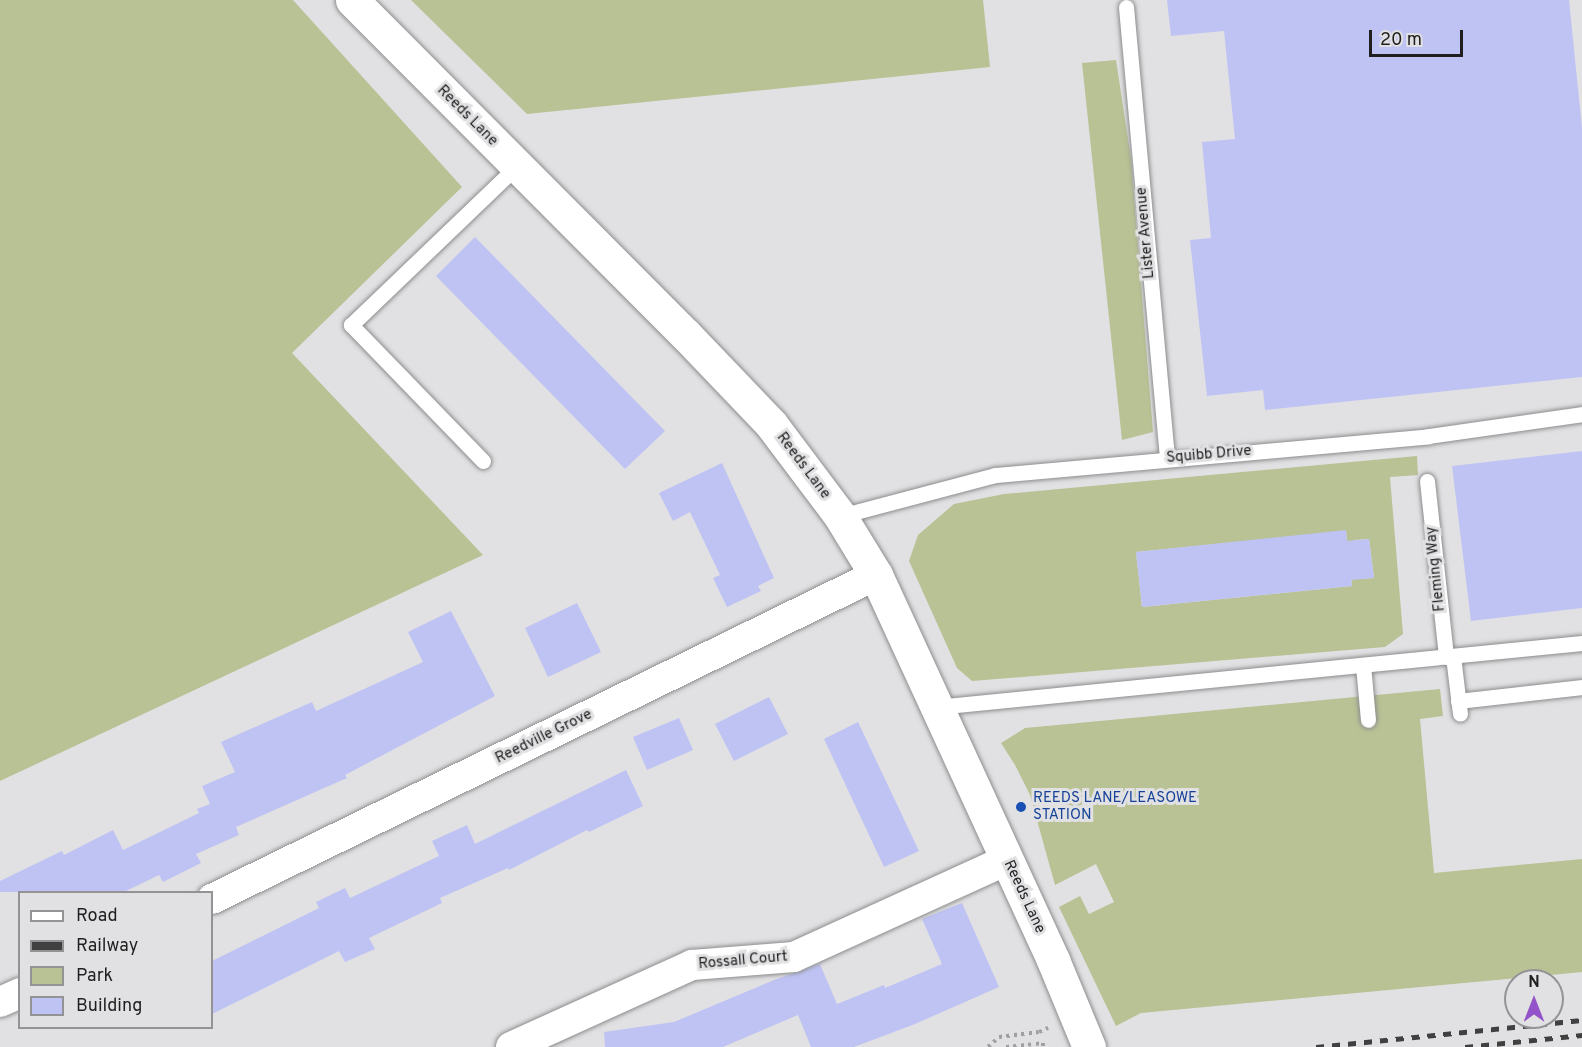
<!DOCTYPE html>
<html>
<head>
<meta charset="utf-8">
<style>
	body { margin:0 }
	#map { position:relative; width:1582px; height:1047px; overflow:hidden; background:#e1e1e3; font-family:Overpass,sans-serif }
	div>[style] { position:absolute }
	.green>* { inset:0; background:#b8c295 }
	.building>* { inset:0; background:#bfc3f3 }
	.path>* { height:4px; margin-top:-2px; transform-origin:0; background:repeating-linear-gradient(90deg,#a0a0a1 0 3px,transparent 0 7.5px) }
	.roads { filter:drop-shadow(0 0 2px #8c8d8e) drop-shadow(0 0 2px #8c8d8e) }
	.service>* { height:15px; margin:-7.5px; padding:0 7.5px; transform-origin:7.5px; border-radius:7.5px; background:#fff }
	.minor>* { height:30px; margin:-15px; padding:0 15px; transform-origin:15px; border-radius:15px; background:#fff }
	.tertiary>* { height:33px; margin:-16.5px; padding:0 16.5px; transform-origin:16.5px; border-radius:16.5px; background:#fff }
	.rail>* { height:4.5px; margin-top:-2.25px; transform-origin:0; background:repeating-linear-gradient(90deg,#404041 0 8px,transparent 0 16px) }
	.dots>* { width:16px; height:16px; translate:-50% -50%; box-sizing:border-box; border:3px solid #e1e1e3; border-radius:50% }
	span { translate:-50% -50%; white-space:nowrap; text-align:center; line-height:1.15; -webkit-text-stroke:6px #e1e1e3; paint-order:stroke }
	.street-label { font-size:15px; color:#1f1f1f }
	.transit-label { font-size:15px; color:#164399 }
	.left { translate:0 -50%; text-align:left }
	.legend { position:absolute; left:18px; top:891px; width:195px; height:138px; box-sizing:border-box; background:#e1e1e3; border:2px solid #939395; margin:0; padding:8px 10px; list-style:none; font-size:18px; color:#1f1f1f }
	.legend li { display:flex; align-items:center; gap:12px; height:30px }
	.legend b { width:30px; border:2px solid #939395 }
	.north { position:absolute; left:1504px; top:969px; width:60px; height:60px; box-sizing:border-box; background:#e1e1e3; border:2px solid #939395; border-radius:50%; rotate:0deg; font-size:16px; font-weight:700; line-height:24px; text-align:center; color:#1f1f1f }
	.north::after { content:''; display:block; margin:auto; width:21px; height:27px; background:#9454c9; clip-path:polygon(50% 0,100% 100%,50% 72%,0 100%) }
	.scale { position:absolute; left:1369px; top:30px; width:94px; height:27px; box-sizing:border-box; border:3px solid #1f1f1f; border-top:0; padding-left:8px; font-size:18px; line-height:21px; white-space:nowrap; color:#1f1f1f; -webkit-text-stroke:4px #e1e1e3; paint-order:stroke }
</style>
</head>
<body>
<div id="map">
	<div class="green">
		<i style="clip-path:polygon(0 0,293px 0,462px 187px,292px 353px,483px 555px,0 781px)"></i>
		<i style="clip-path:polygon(411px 0,983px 0,990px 67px,527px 114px)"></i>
		<i style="clip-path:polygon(1116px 60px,1131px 159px,1153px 432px,1122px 440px,1082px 63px)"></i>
		<i style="clip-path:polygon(evenodd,1417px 456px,1418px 475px,1390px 477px,1403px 634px,1385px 647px,972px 681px,957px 668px,909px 561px,918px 535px,954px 504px,1004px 494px,1417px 456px,1346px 531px,1352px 586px,1142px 607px,1136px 552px,1346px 531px,1417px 456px,1369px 539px,1374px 578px,1358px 579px,1354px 540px,1369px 539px)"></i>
		<i style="clip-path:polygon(1440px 689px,1443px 716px,1420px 719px,1434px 873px,1582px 859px,1582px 972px,1141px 1013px,1116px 1026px,1059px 907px,1080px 896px,1089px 914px,1114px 902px,1096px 864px,1055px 885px,1030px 795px,1015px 765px,1001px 743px,1025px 728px)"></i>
	</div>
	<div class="building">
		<i style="clip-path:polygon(1167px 0,1569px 0,1582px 128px,1582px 377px,1265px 410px,1263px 390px,1207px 396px,1190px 240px,1211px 238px,1202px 142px,1235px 139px,1224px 31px,1171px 36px)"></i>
		<i style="clip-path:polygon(475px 237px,665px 431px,625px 469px,436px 276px)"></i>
		<i style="clip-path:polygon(1582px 451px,1582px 608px,1471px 621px,1452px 466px)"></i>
		<i style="clip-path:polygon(722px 463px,774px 578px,758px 586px,761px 591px,727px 607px,713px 578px,720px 575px,690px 512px,673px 521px,659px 493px)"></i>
		<i style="clip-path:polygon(1346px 530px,1347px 541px,1369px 539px,1374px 578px,1351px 580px,1352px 586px,1142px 607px,1136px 552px)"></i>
		<i style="clip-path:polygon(577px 603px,601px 652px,548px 677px,525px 628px)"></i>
		<i style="clip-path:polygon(451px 611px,495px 696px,345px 775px,347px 778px,236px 827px,239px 835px,196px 854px,201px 863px,163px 882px,159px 875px,124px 892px,0 892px,0 881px,62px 851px,64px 855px,113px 830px,123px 850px,199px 813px,197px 809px,210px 804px,202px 786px,235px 772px,221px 742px,312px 702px,316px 711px,423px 662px,408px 632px)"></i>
		<i style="clip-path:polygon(769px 697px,788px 734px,734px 761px,715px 724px)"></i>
		<i style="clip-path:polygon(679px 718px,693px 750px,647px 770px,633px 737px)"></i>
		<i style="clip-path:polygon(858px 722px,919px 851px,884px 867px,824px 739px)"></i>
		<i style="clip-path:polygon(626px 770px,643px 806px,589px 832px,587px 830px,509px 870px,508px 868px,440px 898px,442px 903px,369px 938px,375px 949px,345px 962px,339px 951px,212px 1014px,212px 961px,319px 908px,316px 902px,345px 888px,350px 898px,439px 856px,432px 841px,467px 825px,475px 844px)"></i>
		<i style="clip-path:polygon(962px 903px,999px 987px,915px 1024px,854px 1047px,811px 1047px,798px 1015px,723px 1047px,605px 1047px,604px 1032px,674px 1022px,774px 980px,820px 964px,837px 1004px,884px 985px,885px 988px,942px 964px,922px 919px)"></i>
	</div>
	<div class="path">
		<i style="left:988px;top:1047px;width:15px;rotate:-42deg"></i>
		<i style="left:999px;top:1037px;width:40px;rotate:-7.1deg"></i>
		<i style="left:1039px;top:1032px;width:10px;rotate:-24deg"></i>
		<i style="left:1006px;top:1047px;width:37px;rotate:-6deg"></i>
		<i style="left:1043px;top:1043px;width:4px;rotate:90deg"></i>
	</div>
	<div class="roads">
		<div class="service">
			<i style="left:1126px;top:7px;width:453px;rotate:84.8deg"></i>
			<i style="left:483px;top:461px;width:190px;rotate:-134.1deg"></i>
			<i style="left:351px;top:325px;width:230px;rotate:-43.8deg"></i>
			<i style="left:1427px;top:481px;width:177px;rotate:83.8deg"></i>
			<i style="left:840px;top:516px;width:160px;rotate:-14.8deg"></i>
			<i style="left:995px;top:475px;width:435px;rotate:-5.1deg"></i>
			<i style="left:1428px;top:436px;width:156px;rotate:-8.1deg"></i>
			<i style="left:1453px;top:656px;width:58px;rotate:83.1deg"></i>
			<i style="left:1363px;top:665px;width:55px;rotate:84.8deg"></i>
			<i style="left:1458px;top:701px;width:125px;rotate:-6.4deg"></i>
			<i style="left:936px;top:707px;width:649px;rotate:-5.66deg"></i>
		</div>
		<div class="minor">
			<i style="left:212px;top:899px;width:739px;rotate:-26.01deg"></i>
			<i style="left:0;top:1002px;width:22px;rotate:-24deg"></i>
			<i style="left:511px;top:1047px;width:199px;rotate:-24.4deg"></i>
			<i style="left:692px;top:965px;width:102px;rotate:-4.5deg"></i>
			<i style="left:794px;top:957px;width:234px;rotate:-24.5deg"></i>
		</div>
		<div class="tertiary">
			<i style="left:352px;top:0;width:473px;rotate:45.1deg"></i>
			<i style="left:686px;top:335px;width:123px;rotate:46.3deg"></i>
			<i style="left:771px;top:424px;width:115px;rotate:53.1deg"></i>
			<i style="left:840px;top:516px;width:69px;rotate:58.6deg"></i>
			<i style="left:876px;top:575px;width:424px;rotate:65.3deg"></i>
			<i style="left:1053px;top:960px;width:94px;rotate:67.5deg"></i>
		</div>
	</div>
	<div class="rail">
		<i style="left:1316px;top:1047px;width:267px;rotate:-5.8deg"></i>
		<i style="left:1465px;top:1047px;width:118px;rotate:-5.9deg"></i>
	</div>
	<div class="dots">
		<i style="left:1021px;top:807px;background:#1a4fb4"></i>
	</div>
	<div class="street-label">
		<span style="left:467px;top:116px;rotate:45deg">Reeds Lane</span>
		<span style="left:1146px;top:233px;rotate:-95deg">Lister Avenue</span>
		<span style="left:1209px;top:455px;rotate:-5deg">Squibb Drive</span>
		<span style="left:803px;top:466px;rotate:53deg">Reeds Lane</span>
		<span style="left:1436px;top:569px;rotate:-96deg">Fleming Way</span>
		<span style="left:544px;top:737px;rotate:-26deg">Reedville Grove</span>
		<span style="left:1024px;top:897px;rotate:65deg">Reeds Lane</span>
		<span style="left:743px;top:961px;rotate:-5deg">Rossall Court</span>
	</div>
	<div class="transit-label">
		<span class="left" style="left:1033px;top:807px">REEDS LANE/LEASOWE<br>STATION</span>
	</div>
	<ul class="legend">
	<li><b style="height:8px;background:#fff"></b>Road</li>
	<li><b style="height:8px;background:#404041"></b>Railway</li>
	<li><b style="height:16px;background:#b8c295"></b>Park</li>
	<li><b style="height:16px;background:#bfc3f3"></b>Building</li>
	</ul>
	<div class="north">N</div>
	<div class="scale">20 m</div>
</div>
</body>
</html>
